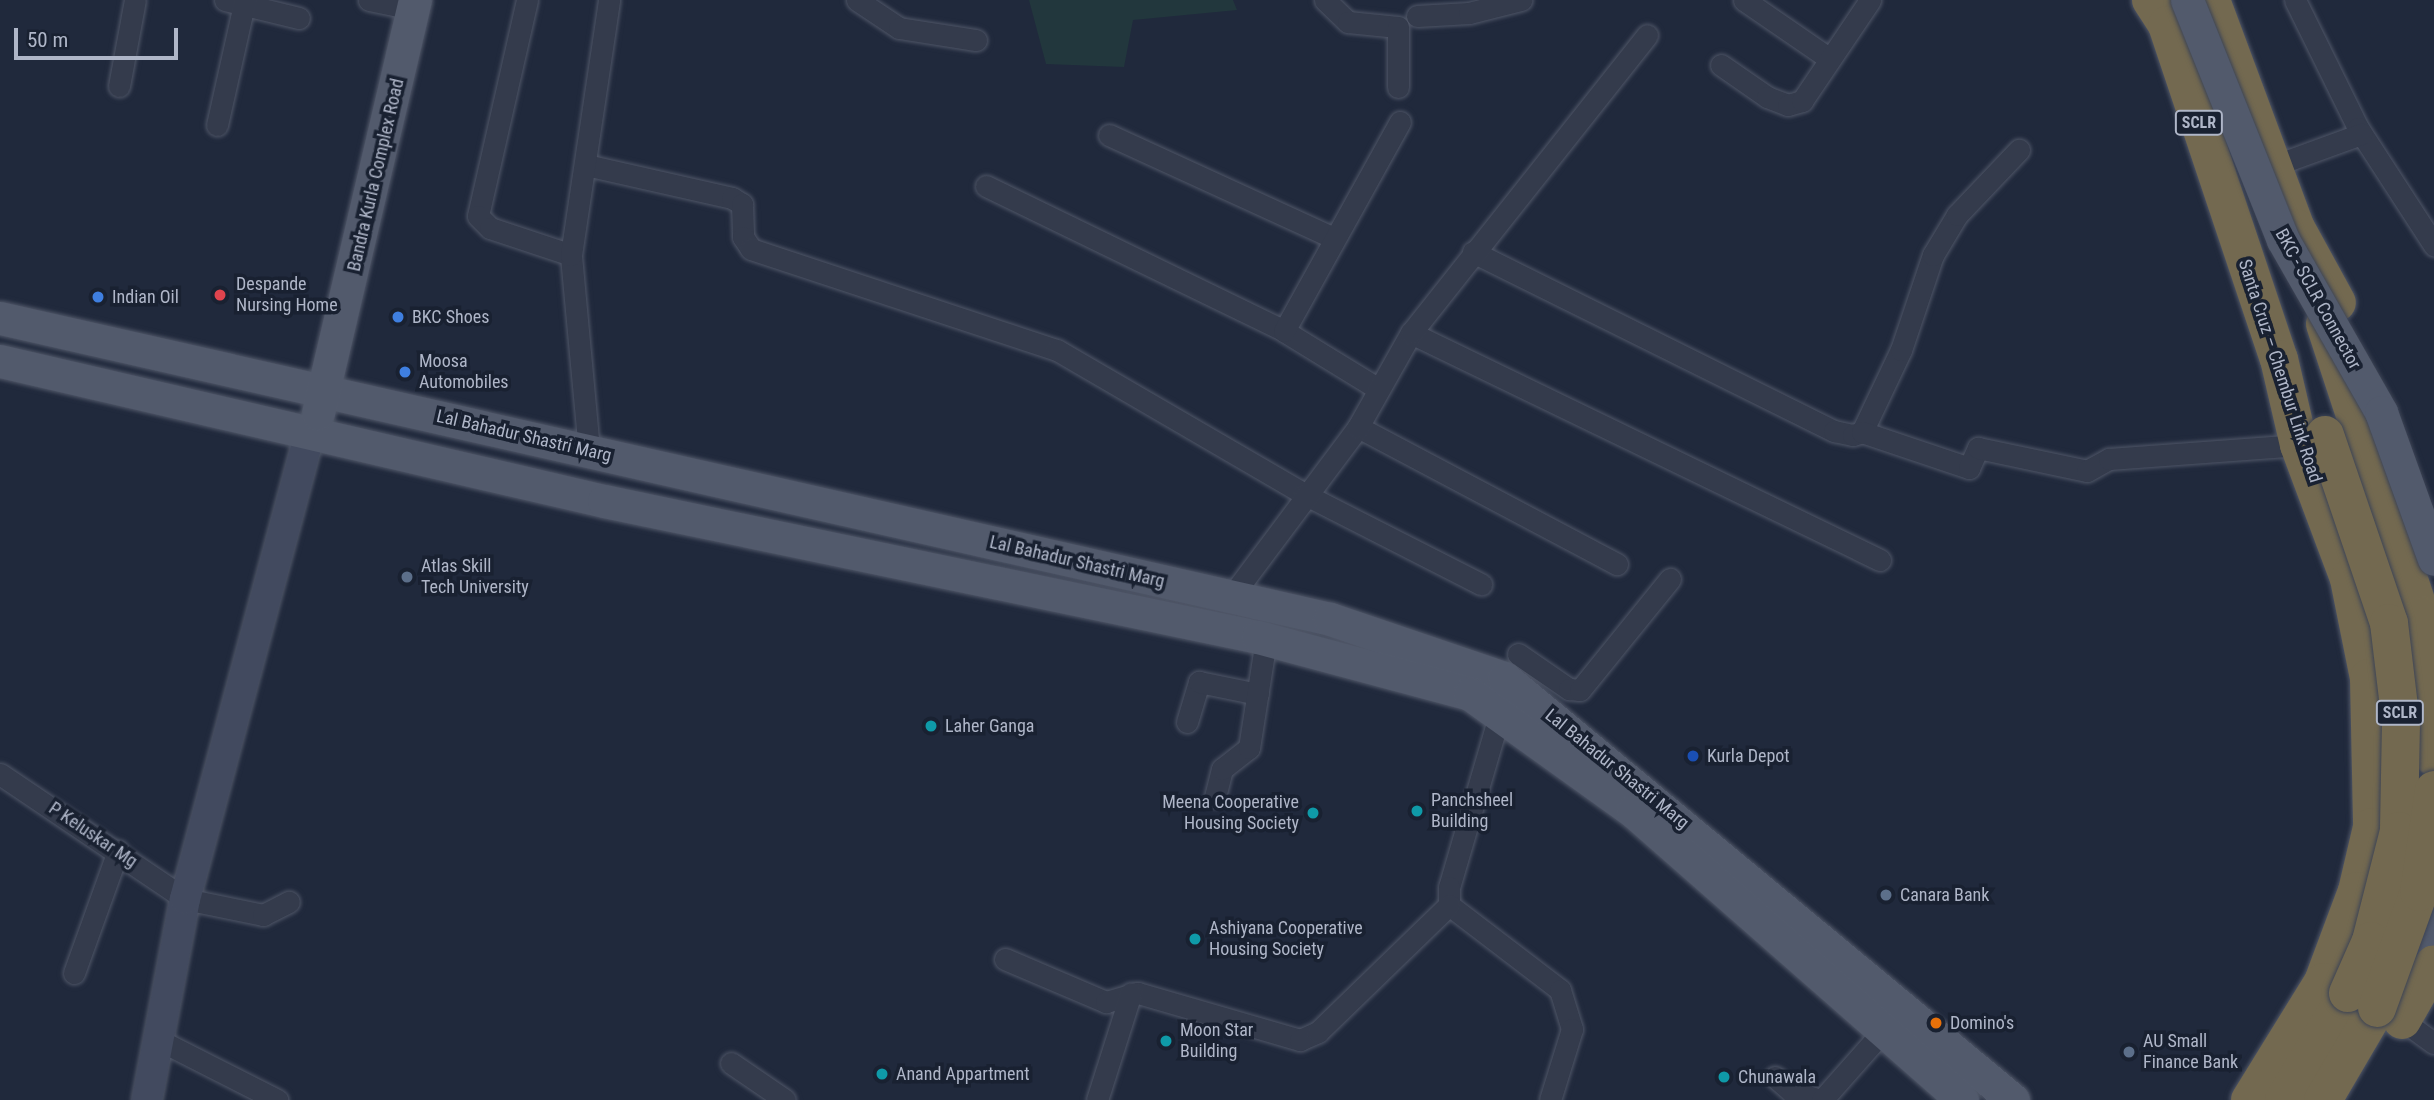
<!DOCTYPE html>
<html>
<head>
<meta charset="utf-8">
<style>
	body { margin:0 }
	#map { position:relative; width:2434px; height:1100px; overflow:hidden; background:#20293c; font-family:"Roboto Condensed",sans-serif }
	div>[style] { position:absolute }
	.green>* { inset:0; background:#22373d }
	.roads { filter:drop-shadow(0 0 2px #4f5667) drop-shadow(0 0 2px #4f5667) }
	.street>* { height:21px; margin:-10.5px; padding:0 10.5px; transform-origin:10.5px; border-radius:10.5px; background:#343b4c }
	.secondary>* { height:30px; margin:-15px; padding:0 15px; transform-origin:15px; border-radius:15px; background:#424a5f }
	.primary>* { height:33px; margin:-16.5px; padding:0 16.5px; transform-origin:16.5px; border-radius:16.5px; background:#525a6c }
	.highway>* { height:38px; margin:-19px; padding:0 19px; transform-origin:19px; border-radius:19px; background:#736950 }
	.bridges { filter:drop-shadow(0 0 2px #3d4455) drop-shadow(0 0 2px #3d4455) }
	.primary-bridge>* { height:33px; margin:-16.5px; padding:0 16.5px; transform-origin:16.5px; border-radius:16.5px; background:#525a6c }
	.highway-bridge>* { height:38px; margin:-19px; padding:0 19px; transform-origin:19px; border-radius:19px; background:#736950 }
	.dots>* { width:19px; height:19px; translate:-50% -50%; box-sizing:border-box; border:4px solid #192131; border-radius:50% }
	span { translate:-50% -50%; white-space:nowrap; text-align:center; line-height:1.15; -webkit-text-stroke:7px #192131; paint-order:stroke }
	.shield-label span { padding:2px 5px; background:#192131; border:2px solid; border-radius:5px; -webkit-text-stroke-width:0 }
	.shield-label { font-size:16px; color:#afb6c8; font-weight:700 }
	.street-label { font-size:18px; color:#afb6c8 }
	.poi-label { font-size:18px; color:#afb6c8 }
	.left { translate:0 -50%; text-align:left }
	.right { translate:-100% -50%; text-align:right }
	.scale { position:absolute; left:14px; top:28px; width:164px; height:32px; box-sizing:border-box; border:4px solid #afb6c8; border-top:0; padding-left:9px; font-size:21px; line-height:24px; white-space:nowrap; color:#afb6c8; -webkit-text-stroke:5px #192131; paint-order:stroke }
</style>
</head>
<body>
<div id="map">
	<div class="green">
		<i style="clip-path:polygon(1029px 0,1233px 0,1237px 10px,1133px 20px,1124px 67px,1046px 64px)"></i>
	</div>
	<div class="roads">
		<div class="street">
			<i style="left:225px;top:0;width:76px;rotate:13.7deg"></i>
			<i style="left:369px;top:0;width:45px;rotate:11.6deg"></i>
			<i style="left:527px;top:0;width:221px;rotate:102.8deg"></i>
			<i style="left:478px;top:216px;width:17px;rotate:45deg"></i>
			<i style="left:490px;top:228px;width:85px;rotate:18.4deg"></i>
			<i style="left:857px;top:0;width:50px;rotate:33.7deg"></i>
			<i style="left:899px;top:28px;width:78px;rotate:8.9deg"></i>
			<i style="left:1325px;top:0;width:32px;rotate:44deg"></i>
			<i style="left:1348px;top:22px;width:50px;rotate:5.7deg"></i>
			<i style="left:1398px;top:27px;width:60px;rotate:90deg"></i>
			<i style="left:1744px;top:0;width:104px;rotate:34.5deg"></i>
			<i style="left:2295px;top:0;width:143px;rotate:63.8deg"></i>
			<i style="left:2358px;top:128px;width:140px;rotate:57deg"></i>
			<i style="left:1417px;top:16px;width:52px;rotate:-3.3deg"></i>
			<i style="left:1469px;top:13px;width:54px;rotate:-14deg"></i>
			<i style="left:1721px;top:65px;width:56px;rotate:34.8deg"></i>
			<i style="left:1767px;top:97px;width:22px;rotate:21deg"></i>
			<i style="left:1788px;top:105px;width:15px;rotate:-16deg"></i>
			<i style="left:1802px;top:101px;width:122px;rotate:-56deg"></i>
			<i style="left:119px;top:86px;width:87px;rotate:-79.5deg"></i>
			<i style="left:217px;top:125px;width:128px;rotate:-77.4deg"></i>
			<i style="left:1109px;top:135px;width:247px;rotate:24.6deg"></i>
			<i style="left:586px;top:165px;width:150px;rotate:12.7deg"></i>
			<i style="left:732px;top:198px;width:12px;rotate:31deg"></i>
			<i style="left:742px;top:204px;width:33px;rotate:88deg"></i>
			<i style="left:743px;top:237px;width:14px;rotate:56deg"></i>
			<i style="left:751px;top:249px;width:322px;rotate:18.3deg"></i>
			<i style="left:1057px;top:350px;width:286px;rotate:30.2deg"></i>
			<i style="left:1304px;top:494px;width:199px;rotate:27deg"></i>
			<i style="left:2273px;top:166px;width:94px;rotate:-20deg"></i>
			<i style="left:986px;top:186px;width:331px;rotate:25.9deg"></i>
			<i style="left:1284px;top:331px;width:109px;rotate:31.5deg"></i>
			<i style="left:1473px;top:252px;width:403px;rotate:26.4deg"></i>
			<i style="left:1834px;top:431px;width:19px;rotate:12deg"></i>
			<i style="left:1853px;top:435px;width:9px;rotate:-18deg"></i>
			<i style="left:1862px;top:432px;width:91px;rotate:-64.6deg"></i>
			<i style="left:1901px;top:350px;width:100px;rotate:-71.4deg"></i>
			<i style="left:1933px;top:255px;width:47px;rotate:-59deg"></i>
			<i style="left:1957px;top:215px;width:90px;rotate:-46.4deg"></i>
			<i style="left:1284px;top:331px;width:239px;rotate:-61deg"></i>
			<i style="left:1411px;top:333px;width:521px;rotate:25.83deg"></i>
			<i style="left:1358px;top:427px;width:293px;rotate:27.9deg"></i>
			<i style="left:1862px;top:432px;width:113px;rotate:18.6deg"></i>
			<i style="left:1969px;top:468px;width:22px;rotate:-66deg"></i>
			<i style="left:1978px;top:448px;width:111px;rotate:11.9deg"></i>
			<i style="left:2087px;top:471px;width:25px;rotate:-29deg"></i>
			<i style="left:2109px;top:459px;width:191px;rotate:-4.2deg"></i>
			<i style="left:589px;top:450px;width:196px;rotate:-95.3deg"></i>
			<i style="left:571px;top:255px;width:258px;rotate:-81.5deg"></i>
			<i style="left:1231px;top:597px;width:212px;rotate:-53.2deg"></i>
			<i style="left:1358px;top:427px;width:108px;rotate:-60.6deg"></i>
			<i style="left:1411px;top:333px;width:380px;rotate:-51.6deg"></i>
			<i style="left:1518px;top:654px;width:62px;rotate:34.5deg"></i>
			<i style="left:1569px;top:689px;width:11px;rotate:5deg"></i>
			<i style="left:1580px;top:690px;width:143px;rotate:-51deg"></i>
			<i style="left:1500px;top:713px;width:181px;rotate:106.3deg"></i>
			<i style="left:1449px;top:887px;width:18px;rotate:90deg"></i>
			<i style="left:1449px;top:905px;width:140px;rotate:37.4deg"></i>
			<i style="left:1560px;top:990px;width:41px;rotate:72.9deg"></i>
			<i style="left:1572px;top:1029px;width:74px;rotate:107.2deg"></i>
			<i style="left:1187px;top:722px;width:42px;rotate:-73.3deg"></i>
			<i style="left:1199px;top:682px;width:60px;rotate:11.5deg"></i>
			<i style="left:0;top:774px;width:223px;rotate:34deg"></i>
			<i style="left:185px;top:899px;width:80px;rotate:11.6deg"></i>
			<i style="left:263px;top:915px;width:29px;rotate:-27deg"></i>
			<i style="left:1215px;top:797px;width:29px;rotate:-76deg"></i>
			<i style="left:1222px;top:769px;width:34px;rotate:-38deg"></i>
			<i style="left:1249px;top:748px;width:110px;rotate:-81.1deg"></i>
			<i style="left:1005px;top:959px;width:110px;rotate:23.1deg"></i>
			<i style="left:1106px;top:1002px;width:33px;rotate:-16deg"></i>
			<i style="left:1138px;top:993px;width:169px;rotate:16.2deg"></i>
			<i style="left:1300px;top:1040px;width:20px;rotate:-24deg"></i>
			<i style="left:1318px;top:1032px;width:182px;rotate:-44.1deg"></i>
			<i style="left:74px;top:973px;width:130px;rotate:-70.2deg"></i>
			<i style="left:2402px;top:1020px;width:39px;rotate:36deg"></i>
			<i style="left:157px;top:1039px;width:135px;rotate:26.9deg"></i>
			<i style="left:731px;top:1063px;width:65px;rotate:34.4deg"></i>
			<i style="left:1775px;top:1077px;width:21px;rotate:41deg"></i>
			<i style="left:1791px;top:1091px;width:30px;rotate:17deg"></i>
			<i style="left:1097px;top:1100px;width:112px;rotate:-72.4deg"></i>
			<i style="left:1822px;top:1100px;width:92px;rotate:-48.5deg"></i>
		</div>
		<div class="secondary">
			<i style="left:147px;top:1100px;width:205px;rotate:-79.3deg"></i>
			<i style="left:185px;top:899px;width:480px;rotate:-75deg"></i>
		</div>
		<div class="primary">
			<i style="left:0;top:318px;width:1364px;rotate:12.75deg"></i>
			<i style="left:1330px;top:619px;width:184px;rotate:18.7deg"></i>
			<i style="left:1504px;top:678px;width:661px;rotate:39.66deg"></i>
			<i style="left:0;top:361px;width:620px;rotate:13.05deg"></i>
			<i style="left:604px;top:501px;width:668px;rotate:11.75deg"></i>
			<i style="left:1258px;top:637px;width:220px;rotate:15deg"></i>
			<i style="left:1470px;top:694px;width:201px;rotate:35.7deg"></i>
			<i style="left:1633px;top:811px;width:438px;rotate:41.3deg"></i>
			<i style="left:318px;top:413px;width:424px;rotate:-76.8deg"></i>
			<i style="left:2393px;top:987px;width:78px;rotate:-58.2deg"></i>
		</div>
		<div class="highway">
			<i style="left:2151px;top:0;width:30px;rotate:57deg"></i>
			<i style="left:2167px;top:25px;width:352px;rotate:71.5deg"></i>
			<i style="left:2279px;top:359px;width:88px;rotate:76.9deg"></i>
			<i style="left:2299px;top:445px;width:143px;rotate:69.5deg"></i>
			<i style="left:2349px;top:579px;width:101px;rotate:78.6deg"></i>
			<i style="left:2369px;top:678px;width:149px;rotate:88.8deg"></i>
			<i style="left:2372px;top:827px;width:66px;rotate:103.2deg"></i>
			<i style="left:2357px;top:891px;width:97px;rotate:110.5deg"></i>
			<i style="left:2323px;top:982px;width:139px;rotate:121.7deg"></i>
			<i style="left:2211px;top:0;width:243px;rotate:69.6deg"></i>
			<i style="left:2296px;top:228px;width:85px;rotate:61.3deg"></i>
			<i style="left:2325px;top:324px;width:307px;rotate:71.8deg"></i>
			<i style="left:2421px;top:616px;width:142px;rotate:84.7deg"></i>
			<i style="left:2402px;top:1020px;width:64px;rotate:-60.3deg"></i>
			<i style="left:2284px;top:1100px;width:125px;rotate:-59.1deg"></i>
			<i style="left:2323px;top:1100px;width:107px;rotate:-59.6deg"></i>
		</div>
	</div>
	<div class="bridges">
		<div class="primary-bridge">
			<i style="left:2187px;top:0;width:258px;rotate:68.2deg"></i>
			<i style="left:2283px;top:240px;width:198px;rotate:60.3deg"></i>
			<i style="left:2381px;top:412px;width:156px;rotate:70.2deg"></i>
		</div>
		<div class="highway-bridge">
			<i style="left:2325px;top:435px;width:199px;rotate:71.2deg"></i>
			<i style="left:2389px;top:623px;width:101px;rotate:83.2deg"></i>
			<i style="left:2401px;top:723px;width:108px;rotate:91.1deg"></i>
			<i style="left:2399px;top:831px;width:114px;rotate:104.3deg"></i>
			<i style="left:2371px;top:941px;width:57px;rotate:113.9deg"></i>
			<i style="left:2377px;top:1008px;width:123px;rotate:-70.1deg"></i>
			<i style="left:2419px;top:892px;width:103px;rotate:-81.6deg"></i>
		</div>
	</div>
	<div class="dots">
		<i style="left:220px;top:295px;background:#e0444e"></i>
		<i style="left:98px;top:297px;background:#3f7fe0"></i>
		<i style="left:398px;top:317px;background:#3f7fe0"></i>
		<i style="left:405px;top:372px;background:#3f7fe0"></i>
		<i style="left:407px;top:577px;background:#5c6f8a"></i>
		<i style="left:931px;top:726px;background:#0f9aa8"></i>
		<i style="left:1693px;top:756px;background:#1a4fb4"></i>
		<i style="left:1417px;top:811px;background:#0f9aa8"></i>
		<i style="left:1313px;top:813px;background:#0f9aa8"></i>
		<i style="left:1886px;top:895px;background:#5c6f8a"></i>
		<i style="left:1195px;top:939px;background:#0f9aa8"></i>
		<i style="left:1936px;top:1023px;background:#e8710a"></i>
		<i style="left:1166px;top:1041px;background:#0f9aa8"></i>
		<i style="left:2129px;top:1052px;background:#5c6f8a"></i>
		<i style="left:882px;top:1074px;background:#0f9aa8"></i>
		<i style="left:1724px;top:1077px;background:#0f9aa8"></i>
	</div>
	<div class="shield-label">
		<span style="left:2199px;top:123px">SCLR</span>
		<span style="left:2400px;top:713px">SCLR</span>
	</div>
	<div class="street-label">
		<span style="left:376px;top:175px;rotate:-77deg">Bandra Kurla Complex Road</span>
		<span style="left:2318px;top:299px;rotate:61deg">BKC - SCLR Connector</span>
		<span style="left:2280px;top:371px;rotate:72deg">Santa Cruz – Chembur Link Road</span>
		<span style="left:524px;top:436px;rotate:13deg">Lal Bahadur Shastri Marg</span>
		<span style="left:1077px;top:562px;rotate:13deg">Lal Bahadur Shastri Marg</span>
		<span style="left:1617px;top:769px;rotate:39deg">Lal Bahadur Shastri Marg</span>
		<span style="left:93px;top:835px;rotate:34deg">P Keluskar Mg</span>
	</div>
	<div class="poi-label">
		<span class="left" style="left:236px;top:295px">Despande<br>Nursing Home</span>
		<span class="left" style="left:112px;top:297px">Indian Oil</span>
		<span class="left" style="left:412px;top:317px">BKC Shoes</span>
		<span class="left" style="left:419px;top:372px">Moosa<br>Automobiles</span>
		<span class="left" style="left:421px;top:577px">Atlas Skill<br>Tech University</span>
		<span class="left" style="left:945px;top:726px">Laher Ganga</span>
		<span class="left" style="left:1707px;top:756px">Kurla Depot</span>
		<span class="left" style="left:1431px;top:811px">Panchsheel<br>Building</span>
		<span class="right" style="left:1299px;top:813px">Meena Cooperative<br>Housing Society</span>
		<span class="left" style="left:1900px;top:895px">Canara Bank</span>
		<span class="left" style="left:1209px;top:939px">Ashiyana Cooperative<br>Housing Society</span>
		<span class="left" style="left:1950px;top:1023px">Domino's</span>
		<span class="left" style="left:1180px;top:1041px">Moon Star<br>Building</span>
		<span class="left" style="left:2143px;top:1052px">AU Small<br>Finance Bank</span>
		<span class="left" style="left:896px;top:1074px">Anand Appartment</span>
		<span class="left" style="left:1738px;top:1077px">Chunawala</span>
	</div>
	<div class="scale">50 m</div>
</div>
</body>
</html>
